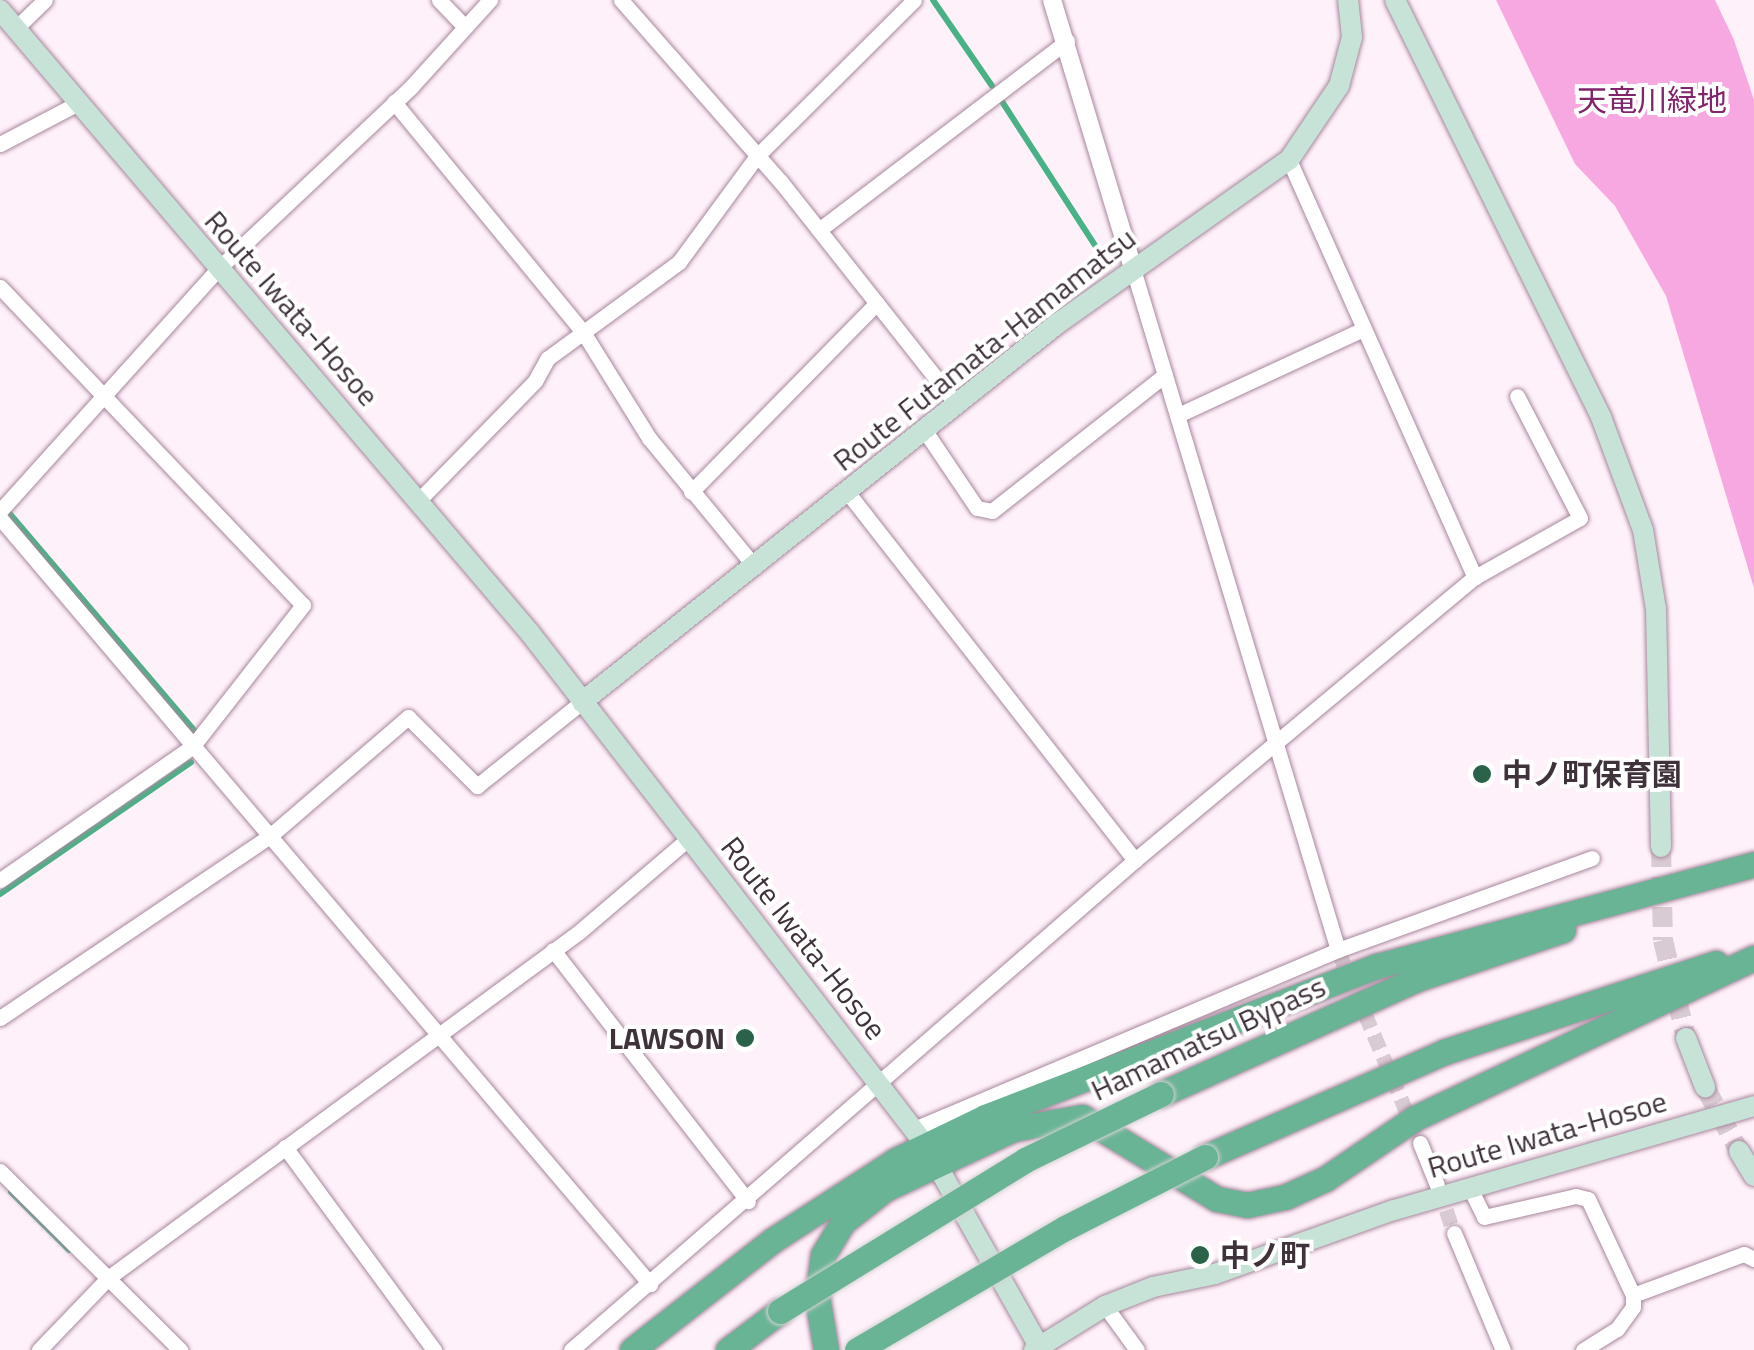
<!DOCTYPE html>
<html>
<head>
<meta charset="utf-8">
<style>
	body { margin:0 }
	#map { position:relative; width:1754px; height:1350px; overflow:hidden; background:#fff1fa; font-family:"Titillium Web","Noto Sans JP",sans-serif }
	div>[style] { position:absolute }
	.green>* { inset:0; background:#f7a8e1 }
	.stream>* { height:6px; margin:-3px; padding:0 3px; transform-origin:3px; border-radius:3px; background:#48b286 }
	.minor-tunnel>* { height:15px; margin-top:-7.5px; transform-origin:0; background:repeating-linear-gradient(90deg,#d9cbd4 0 15px,transparent 0 23px) }
	.secondary-tunnel>* { height:20px; margin-top:-10px; transform-origin:0; background:repeating-linear-gradient(90deg,#d9cbd4 0 20px,transparent 0 30px) }
	.roads { filter:drop-shadow(0 0 2px #a7879d) drop-shadow(0 0 2px #a7879d) }
	.minor>* { height:15px; margin:-7.5px; padding:0 7.5px; transform-origin:7.5px; border-radius:7.5px; background:#fff }
	.tertiary>* { height:18px; margin:-9px; padding:0 9px; transform-origin:9px; border-radius:9px; background:#fff }
	.secondary>* { height:20px; margin:-10px; padding:0 10px; transform-origin:10px; border-radius:10px; background:#c7e3d7 }
	.trunk>* { height:25px; margin:-12.5px; padding:0 12.5px; transform-origin:12.5px; border-radius:12.5px; background:#6ab496 }
	.bridges { filter:drop-shadow(0 0 2px #d5d2d4) drop-shadow(0 0 2px #d5d2d4) }
	.trunk-bridge>* { height:25px; margin:-12.5px; padding:0 12.5px; transform-origin:12.5px; border-radius:12.5px; background:#6ab496 }
	.dots>* { width:28px; height:28px; translate:-50% -50%; box-sizing:border-box; border:5px solid #fff; border-radius:50% }
	span { translate:-50% -50%; white-space:nowrap; text-align:center; line-height:1.15; -webkit-text-stroke:8px #fff; paint-order:stroke }
	.park-label { font-size:30px; color:#80256c }
	.street-label { font-size:30px; color:#3f323b }
	.poi-label { font-size:30px; color:#3f323b; font-weight:700 }
	.left { translate:0 -50%; text-align:left }
	.right { translate:-100% -50%; text-align:right }
</style>
</head>
<body>
<div id="map">
	<div class="green">
		<i style="clip-path:polygon(1496px 0,1715px 0,1734px 40px,1754px 100px,1754px 588px,1666px 296px,1615px 206px,1575px 164px)"></i>
	</div>
	<div class="stream">
		<i style="left:933px;top:0;width:104px;rotate:55.5deg"></i>
		<i style="left:1001px;top:100px;width:189px;rotate:57.1deg"></i>
		<i style="left:10px;top:514px;width:284px;rotate:49.6deg"></i>
		<i style="left:0;top:894px;width:232px;rotate:-34.6deg"></i>
		<i style="left:11px;top:1192px;width:82px;rotate:45deg"></i>
	</div>
	<div class="minor-tunnel">
		<i style="left:1338px;top:950px;width:210px;rotate:67deg"></i>
		<i style="left:1439px;top:1188px;width:47px;rotate:71.6deg"></i>
	</div>
	<div class="secondary-tunnel">
		<i style="left:1661px;top:847px;width:93px;rotate:88.8deg"></i>
		<i style="left:1663px;top:940px;width:101px;rotate:76.8deg"></i>
		<i style="left:1705px;top:1087px;width:72px;rotate:62deg"></i>
	</div>
	<div class="roads">
		<div class="minor">
			<i style="left:439px;top:0;width:37px;rotate:46deg"></i>
			<i style="left:621px;top:0;width:242px;rotate:48.7deg"></i>
			<i style="left:781px;top:182px;width:284px;rotate:51.7deg"></i>
			<i style="left:16px;top:28px;width:40px;rotate:-44deg"></i>
			<i style="left:394px;top:102px;width:298px;rotate:50.6deg"></i>
			<i style="left:583px;top:332px;width:125px;rotate:58.1deg"></i>
			<i style="left:649px;top:438px;width:167px;rotate:50.6deg"></i>
			<i style="left:0;top:144px;width:88px;rotate:-27.7deg"></i>
			<i style="left:1289px;top:160px;width:457px;rotate:66deg"></i>
			<i style="left:819px;top:230px;width:312px;rotate:-37.3deg"></i>
			<i style="left:1133px;top:269px;width:711px;rotate:73.25deg"></i>
			<i style="left:0;top:287px;width:439px;rotate:46.4deg"></i>
			<i style="left:303px;top:605px;width:179px;rotate:128deg"></i>
			<i style="left:193px;top:746px;width:235px;rotate:145.2deg"></i>
			<i style="left:1178px;top:415px;width:202px;rotate:-24.9deg"></i>
			<i style="left:925px;top:431px;width:93px;rotate:56deg"></i>
			<i style="left:977px;top:508px;width:15px;rotate:11deg"></i>
			<i style="left:992px;top:511px;width:220px;rotate:-38.2deg"></i>
			<i style="left:691px;top:492px;width:265px;rotate:-45.5deg"></i>
			<i style="left:848px;top:493px;width:466px;rotate:52deg"></i>
			<i style="left:1135px;top:860px;width:442px;rotate:-39.8deg"></i>
			<i style="left:1475px;top:577px;width:120px;rotate:-29.3deg"></i>
			<i style="left:1580px;top:518px;width:137px;rotate:-117.3deg"></i>
			<i style="left:418px;top:501px;width:168px;rotate:-45.7deg"></i>
			<i style="left:535px;top:381px;width:26px;rotate:-61deg"></i>
			<i style="left:548px;top:358px;width:162px;rotate:-36.2deg"></i>
			<i style="left:679px;top:262px;width:132px;rotate:-53.7deg"></i>
			<i style="left:757px;top:156px;width:221px;rotate:-44.8deg"></i>
			<i style="left:0;top:511px;width:327px;rotate:-48deg"></i>
			<i style="left:219px;top:268px;width:264px;rotate:-43.3deg"></i>
			<i style="left:411px;top:87px;width:118px;rotate:-47.8deg"></i>
			<i style="left:0;top:518px;width:1005px;rotate:49.68deg"></i>
			<i style="left:553px;top:950px;width:318px;rotate:52.2deg"></i>
			<i style="left:0;top:1018px;width:327px;rotate:-34deg"></i>
			<i style="left:271px;top:835px;width:181px;rotate:-40.7deg"></i>
			<i style="left:408px;top:717px;width:98px;rotate:45deg"></i>
			<i style="left:477px;top:786px;width:134px;rotate:-38.7deg"></i>
			<i style="left:914px;top:1129px;width:460px;rotate:-22.9deg"></i>
			<i style="left:1338px;top:950px;width:270px;rotate:-19.9deg"></i>
			<i style="left:1420px;top:1143px;width:45px;rotate:68deg"></i>
			<i style="left:285px;top:1147px;width:252px;rotate:53.7deg"></i>
			<i style="left:0;top:1171px;width:254px;rotate:44.8deg"></i>
			<i style="left:1470px;top:1188px;width:32px;rotate:64deg"></i>
			<i style="left:1484px;top:1217px;width:94px;rotate:-12.9deg"></i>
			<i style="left:1576px;top:1196px;width:12px;rotate:14deg"></i>
			<i style="left:1588px;top:1199px;width:106px;rotate:64.9deg"></i>
			<i style="left:1633px;top:1295px;width:118px;rotate:-20.3deg"></i>
			<i style="left:1744px;top:1254px;width:11px;rotate:27deg"></i>
			<i style="left:1454px;top:1233px;width:127px;rotate:67.3deg"></i>
			<i style="left:1105px;top:1306px;width:54px;rotate:54deg"></i>
			<i style="left:39px;top:1350px;width:100px;rotate:-46.2deg"></i>
			<i style="left:108px;top:1278px;width:584px;rotate:-36.3deg"></i>
			<i style="left:579px;top:932px;width:145px;rotate:-40.5deg"></i>
			<i style="left:571px;top:1350px;width:747px;rotate:-40.98deg"></i>
			<i style="left:1583px;top:1350px;width:40px;rotate:-32deg"></i>
			<i style="left:1617px;top:1329px;width:27px;rotate:-54deg"></i>
			<i style="left:1633px;top:1307px;width:12px;rotate:-90deg"></i>
		</div>
		<div class="tertiary">
			<i style="left:1052px;top:0;width:281px;rotate:73.2deg"></i>
		</div>
		<div class="secondary">
			<i style="left:1395px;top:0;width:465px;rotate:63.7deg"></i>
			<i style="left:1601px;top:417px;width:121px;rotate:69.6deg"></i>
			<i style="left:1643px;top:530px;width:80px;rotate:80.7deg"></i>
			<i style="left:1656px;top:609px;width:238px;rotate:88.8deg"></i>
			<i style="left:0;top:10px;width:818px;rotate:49.61deg"></i>
			<i style="left:530px;top:633px;width:259px;rotate:52.2deg"></i>
			<i style="left:689px;top:838px;width:386px;rotate:52.4deg"></i>
			<i style="left:925px;top:1144px;width:236px;rotate:60.6deg"></i>
			<i style="left:582px;top:702px;width:607px;rotate:-38.51deg"></i>
			<i style="left:1057px;top:324px;width:284px;rotate:-35.3deg"></i>
			<i style="left:1289px;top:160px;width:89px;rotate:-56deg"></i>
			<i style="left:1339px;top:86px;width:51px;rotate:-75.1deg"></i>
			<i style="left:1352px;top:37px;width:37px;rotate:-96deg"></i>
			<i style="left:1686px;top:1038px;width:53px;rotate:68.8deg"></i>
			<i style="left:1739px;top:1151px;width:29px;rotate:59deg"></i>
			<i style="left:1034px;top:1350px;width:84px;rotate:-31.8deg"></i>
			<i style="left:1105px;top:1306px;width:52px;rotate:-21.6deg"></i>
			<i style="left:1153px;top:1287px;width:63px;rotate:-11.8deg"></i>
			<i style="left:1215px;top:1274px;width:190px;rotate:-19.7deg"></i>
			<i style="left:1394px;top:1210px;width:375px;rotate:-16.1deg"></i>
		</div>
		<div class="trunk">
			<i style="left:1161px;top:1094px;width:281px;rotate:-24.2deg"></i>
			<i style="left:1417px;top:979px;width:154px;rotate:-18.6deg"></i>
			<i style="left:1205px;top:1157px;width:261px;rotate:-23.7deg"></i>
			<i style="left:1444px;top:1052px;width:286px;rotate:-18.1deg"></i>
			<i style="left:632px;top:1350px;width:179px;rotate:-38deg"></i>
			<i style="left:773px;top:1240px;width:147px;rotate:-33deg"></i>
			<i style="left:896px;top:1160px;width:99px;rotate:-25.8deg"></i>
			<i style="left:985px;top:1117px;width:420px;rotate:-21.1deg"></i>
			<i style="left:1377px;top:966px;width:391px;rotate:-15.1deg"></i>
			<i style="left:728px;top:1350px;width:65px;rotate:-36.9deg"></i>
			<i style="left:826px;top:1350px;width:54px;rotate:-99.6deg"></i>
			<i style="left:817px;top:1297px;width:42px;rotate:-81.9deg"></i>
			<i style="left:823px;top:1255px;width:39px;rotate:-59deg"></i>
			<i style="left:843px;top:1222px;width:53px;rotate:-38.2deg"></i>
			<i style="left:885px;top:1189px;width:141px;rotate:-25.1deg"></i>
			<i style="left:1013px;top:1129px;width:70px;rotate:-9.9deg"></i>
			<i style="left:1082px;top:1117px;width:158px;rotate:31.3deg"></i>
			<i style="left:1217px;top:1199px;width:31px;rotate:11deg"></i>
			<i style="left:1247px;top:1205px;width:39px;rotate:-12deg"></i>
			<i style="left:1285px;top:1197px;width:44px;rotate:-24.2deg"></i>
			<i style="left:1325px;top:1179px;width:109px;rotate:-34.1deg"></i>
			<i style="left:1415px;top:1118px;width:375px;rotate:-25.3deg"></i>
		</div>
	</div>
	<div class="bridges">
		<div class="trunk-bridge">
			<i style="left:780px;top:1311px;width:288px;rotate:-31.6deg"></i>
			<i style="left:1025px;top:1160px;width:151px;rotate:-25.9deg"></i>
			<i style="left:857px;top:1350px;width:241px;rotate:-30.4deg"></i>
			<i style="left:1065px;top:1228px;width:157px;rotate:-26.9deg"></i>
		</div>
	</div>
	<div class="dots">
		<i style="left:1482px;top:774px;background:#2a624a"></i>
		<i style="left:745px;top:1038px;background:#2a624a"></i>
		<i style="left:1200px;top:1255px;background:#2a624a"></i>
	</div>
	<div class="park-label">
		<span style="left:1652px;top:100px">天竜川緑地</span>
	</div>
	<div class="street-label">
		<span style="left:292px;top:308px;rotate:49deg">Route Iwata-Hosoe</span>
		<span style="left:984px;top:349px;rotate:-38deg">Route Futamata-Hamamatsu</span>
		<span style="left:804px;top:938px;rotate:52deg">Route Iwata-Hosoe</span>
		<span style="left:1208px;top:1038px;rotate:-25deg">Hamamatsu Bypass</span>
		<span style="left:1547px;top:1134px;rotate:-16deg">Route Iwata-Hosoe</span>
	</div>
	<div class="poi-label">
		<span class="left" style="left:1502px;top:774px">中ノ町保育園</span>
		<span class="right" style="left:725px;top:1038px">LAWSON</span>
		<span class="left" style="left:1220px;top:1255px">中ノ町</span>
	</div>
</div>
</body>
</html>
